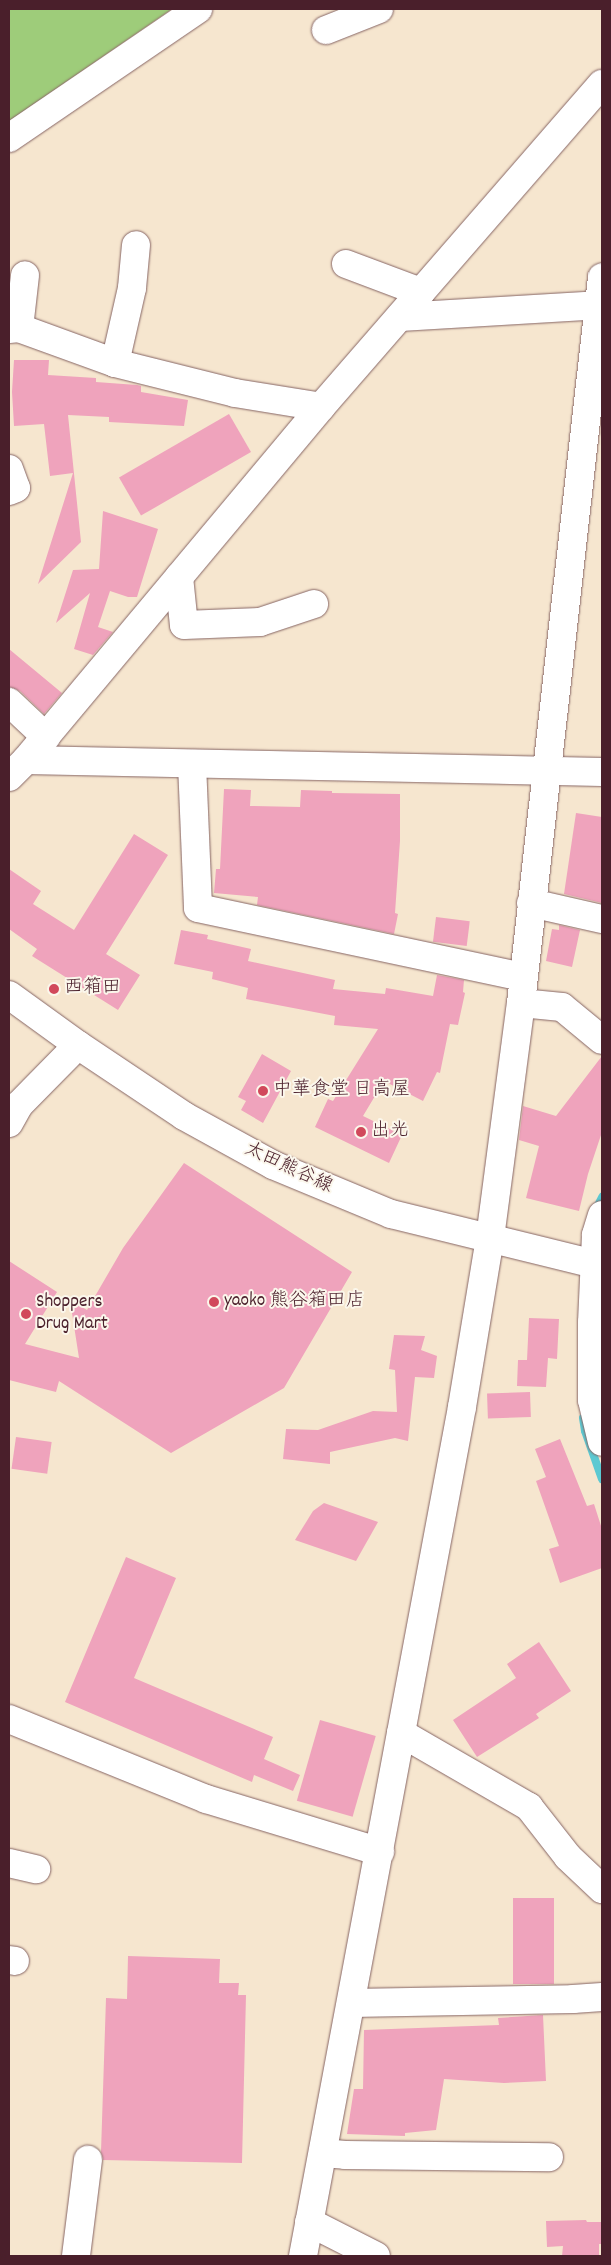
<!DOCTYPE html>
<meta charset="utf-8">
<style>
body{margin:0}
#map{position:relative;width:611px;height:2265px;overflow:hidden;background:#f6e6cf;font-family:Dekko,"Klee One",sans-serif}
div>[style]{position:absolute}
.green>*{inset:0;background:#9ecc7a}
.stream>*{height:8px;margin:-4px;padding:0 4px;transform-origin:4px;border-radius:4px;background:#5cc9d2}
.building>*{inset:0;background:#efa3bc;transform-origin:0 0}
.roads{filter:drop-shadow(0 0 1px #866564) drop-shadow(0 0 1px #866564)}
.minor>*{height:28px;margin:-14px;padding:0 14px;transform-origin:14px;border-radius:14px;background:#fff}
.major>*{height:28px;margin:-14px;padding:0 14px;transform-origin:14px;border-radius:14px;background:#fff}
.dots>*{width:14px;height:14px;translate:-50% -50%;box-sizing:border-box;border:2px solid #fbf7ec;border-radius:50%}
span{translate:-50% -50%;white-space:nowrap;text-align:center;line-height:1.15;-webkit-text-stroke:4px #fbf7ec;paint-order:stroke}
.poi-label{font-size:19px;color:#4a1f2b}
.left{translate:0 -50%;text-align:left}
.street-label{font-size:19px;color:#4a1f2b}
.frame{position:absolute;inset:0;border:10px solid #4a1f2b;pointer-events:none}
</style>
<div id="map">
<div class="green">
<i style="clip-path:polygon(9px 9px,172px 9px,9px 121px)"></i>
</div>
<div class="stream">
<i style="left:595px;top:1211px;width:16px;rotate:-63deg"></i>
<i style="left:583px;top:1418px;width:13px;rotate:81deg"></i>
<i style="left:585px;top:1431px;width:51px;rotate:70.5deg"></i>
</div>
<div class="building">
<i style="clip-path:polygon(14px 360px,49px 360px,48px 375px,96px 378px,96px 382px,137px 385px,141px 386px,141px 392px,188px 400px,184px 426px,109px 422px,109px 417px,68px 415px,81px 542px,38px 584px,73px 473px,50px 476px,44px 424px,14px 426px,12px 392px)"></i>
<i style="left:229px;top:414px;width:44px;height:127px;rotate:60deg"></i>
<i style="clip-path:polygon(103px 511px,158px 529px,137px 597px,128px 597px,110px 591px,98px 627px,113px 632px,93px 655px,74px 649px,90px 593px,56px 623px,73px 570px,99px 569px)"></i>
<i style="clip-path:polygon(9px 649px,62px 693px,44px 714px,20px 691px,9px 687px)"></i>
<i style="clip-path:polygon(224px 789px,251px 790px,250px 806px,300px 807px,301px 790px,332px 791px,332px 793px,400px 794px,400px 841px,395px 913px,398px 914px,394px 934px,257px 905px,258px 897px,214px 893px,216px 869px,220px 869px)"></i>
<i style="clip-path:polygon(576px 813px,602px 817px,602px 903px,564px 894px)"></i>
<i style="clip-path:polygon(134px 834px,168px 855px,106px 954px,140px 975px,118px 1010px,32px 956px,37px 949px,9px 929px,9px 869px,41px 891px,33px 904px,74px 930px)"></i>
<i style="left:436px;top:917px;width:34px;height:25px;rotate:7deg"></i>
<i style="clip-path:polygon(559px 925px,580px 930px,572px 967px,546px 961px,552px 929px,559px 930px)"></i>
<i style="clip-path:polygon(181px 930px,208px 935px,207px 939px,251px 949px,248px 961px,335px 980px,333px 989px,385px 994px,386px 988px,433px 996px,437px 975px,464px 980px,463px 992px,465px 993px,458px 1025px,450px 1024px,440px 1073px,437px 1072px,423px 1101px,384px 1081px,363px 1116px,402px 1135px,389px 1163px,315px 1127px,328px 1099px,333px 1101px,378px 1029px,334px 1025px,335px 1016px,246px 999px,248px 988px,212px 979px,213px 972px,174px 964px)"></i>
<i style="clip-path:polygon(262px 1054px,291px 1071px,263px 1123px,241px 1110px,246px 1101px,238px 1097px)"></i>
<i style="clip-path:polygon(602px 1056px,602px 1132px,588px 1174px,579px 1211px,526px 1198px,539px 1146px,519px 1140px,523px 1106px,556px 1116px)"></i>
<i style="clip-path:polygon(184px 1163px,352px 1272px,284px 1388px,171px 1453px,59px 1381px,56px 1392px,9px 1380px,9px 1261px,57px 1292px,25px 1344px,79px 1358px,70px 1300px,87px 1310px,123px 1248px)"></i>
<i style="clip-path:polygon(529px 1318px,559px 1319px,557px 1359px,548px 1358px,546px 1387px,517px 1386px,518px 1360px,527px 1360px)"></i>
<i style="clip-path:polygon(394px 1335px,425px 1336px,421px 1350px,437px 1356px,434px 1378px,415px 1377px,408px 1441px,395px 1438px,330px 1452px,330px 1464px,283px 1459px,286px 1429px,318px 1430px,373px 1411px,397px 1412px,395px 1370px,389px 1369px)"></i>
<i style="left:530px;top:1392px;width:25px;height:43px;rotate:88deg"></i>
<i style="left:16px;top:1437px;width:36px;height:32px;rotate:8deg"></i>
<i style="clip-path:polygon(560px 1439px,587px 1506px,594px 1504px,602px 1529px,602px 1568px,560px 1583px,549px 1549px,559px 1546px,536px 1481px,546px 1477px,535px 1449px)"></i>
<i style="clip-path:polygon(324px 1503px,378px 1522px,356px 1561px,295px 1540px,313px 1511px)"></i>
<i style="clip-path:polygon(126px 1557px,176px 1578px,134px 1678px,273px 1737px,264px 1759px,300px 1775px,293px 1791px,254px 1775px,252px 1782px,65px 1702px)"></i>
<i style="clip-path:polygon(539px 1642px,571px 1691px,536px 1714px,539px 1718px,477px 1757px,453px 1720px,516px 1678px,507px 1664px)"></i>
<i style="left:320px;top:1720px;width:58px;height:84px;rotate:16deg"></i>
<i style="left:513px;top:1898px;width:41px;height:86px"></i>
<i style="clip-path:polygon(128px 1956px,220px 1959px,219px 1983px,239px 1983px,238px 1995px,246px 1995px,242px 2163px,103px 2160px,101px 2152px,106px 1998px,127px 1999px)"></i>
<i style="clip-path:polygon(543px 2015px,546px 2081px,504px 2083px,444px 2079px,436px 2130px,405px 2133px,405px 2136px,347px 2134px,354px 2089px,363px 2089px,364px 2030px,499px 2025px,498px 2018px)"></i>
<i style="clip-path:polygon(586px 2220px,587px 2222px,602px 2222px,602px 2244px,599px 2244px,599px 2256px,562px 2256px,563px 2246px,547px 2247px,546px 2221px)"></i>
</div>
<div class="roads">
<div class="minor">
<i style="left:326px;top:30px;width:57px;rotate:-21.6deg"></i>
<i style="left:9px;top:138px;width:229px;rotate:-34.3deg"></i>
<i style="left:346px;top:264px;width:80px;rotate:20.5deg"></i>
<i style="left:400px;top:317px;width:202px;rotate:-3.4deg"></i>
<i style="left:19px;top:328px;width:53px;rotate:-83.5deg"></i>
<i style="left:9px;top:329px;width:10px;rotate:-6deg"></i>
<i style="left:19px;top:328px;width:102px;rotate:20deg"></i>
<i style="left:115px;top:363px;width:124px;rotate:14deg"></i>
<i style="left:235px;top:393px;width:87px;rotate:9.2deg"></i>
<i style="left:115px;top:363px;width:77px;rotate:-77.2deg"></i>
<i style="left:132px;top:288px;width:43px;rotate:-84.7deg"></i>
<i style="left:9px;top:469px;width:20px;rotate:70deg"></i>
<i style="left:16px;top:488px;width:8px;rotate:157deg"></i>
<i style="left:179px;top:577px;width:48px;rotate:84.1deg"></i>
<i style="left:184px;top:625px;width:76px;rotate:-2.3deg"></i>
<i style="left:260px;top:622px;width:57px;rotate:-18.4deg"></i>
<i style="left:9px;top:702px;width:51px;rotate:43.4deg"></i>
<i style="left:26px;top:760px;width:576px;rotate:1.19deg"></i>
<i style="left:192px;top:764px;width:144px;rotate:87.6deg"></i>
<i style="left:198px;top:908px;width:332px;rotate:12deg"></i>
<i style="left:9px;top:777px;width:24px;rotate:-45deg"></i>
<i style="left:26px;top:760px;width:460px;rotate:-50.1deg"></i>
<i style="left:321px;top:407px;width:428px;rotate:-49deg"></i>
<i style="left:531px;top:903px;width:73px;rotate:12.7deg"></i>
<i style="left:521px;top:1003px;width:41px;rotate:5.6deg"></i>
<i style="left:562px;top:1007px;width:52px;rotate:39.5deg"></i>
<i style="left:9px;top:1123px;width:21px;rotate:-61deg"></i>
<i style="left:19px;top:1105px;width:84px;rotate:-45.5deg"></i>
<i style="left:602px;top:1215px;width:21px;rotate:107deg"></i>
<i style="left:596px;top:1235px;width:88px;rotate:92.6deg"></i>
<i style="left:592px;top:1323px;width:77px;rotate:90deg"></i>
<i style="left:592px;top:1400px;width:43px;rotate:76.6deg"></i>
<i style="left:9px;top:1719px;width:213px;rotate:22.1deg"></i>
<i style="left:206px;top:1799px;width:182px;rotate:16.9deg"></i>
<i style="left:401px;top:1733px;width:148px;rotate:30deg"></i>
<i style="left:529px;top:1807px;width:63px;rotate:52deg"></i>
<i style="left:568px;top:1857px;width:47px;rotate:43.3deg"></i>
<i style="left:9px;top:1863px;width:28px;rotate:13deg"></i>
<i style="left:9px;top:1960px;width:6px;rotate:9deg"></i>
<i style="left:351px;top:2003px;width:222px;rotate:-1deg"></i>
<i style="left:573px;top:1999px;width:29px;rotate:-4deg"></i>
<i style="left:323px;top:2153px;width:22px;rotate:5deg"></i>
<i style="left:345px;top:2155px;width:204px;rotate:0.6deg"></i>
<i style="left:309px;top:2222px;width:75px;rotate:26.9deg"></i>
<i style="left:76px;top:2256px;width:97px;rotate:-82.9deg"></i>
<i style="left:303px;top:2256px;width:864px;rotate:-79.39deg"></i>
<i style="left:462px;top:1407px;width:171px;rotate:-80.6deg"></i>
<i style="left:490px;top:1238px;width:237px;rotate:-82.5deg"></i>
<i style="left:521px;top:1003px;width:730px;rotate:-83.63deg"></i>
</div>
<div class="major">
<i style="left:9px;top:995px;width:85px;rotate:35.9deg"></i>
<i style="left:78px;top:1045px;width:128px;rotate:33.8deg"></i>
<i style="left:184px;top:1116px;width:102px;rotate:28.8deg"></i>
<i style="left:273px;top:1165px;width:128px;rotate:22.6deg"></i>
<i style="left:391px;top:1214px;width:217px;rotate:13.8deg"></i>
</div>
</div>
<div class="dots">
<i style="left:54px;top:989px;background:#d1495b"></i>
<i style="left:263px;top:1091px;background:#d1495b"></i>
<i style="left:361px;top:1132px;background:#d1495b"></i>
<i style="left:214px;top:1302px;background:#d1495b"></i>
<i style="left:26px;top:1314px;background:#d1495b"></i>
</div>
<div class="poi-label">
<span class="left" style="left:64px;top:989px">西箱田</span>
<span class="left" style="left:273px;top:1091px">中華食堂 日高屋</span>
<span class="left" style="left:371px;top:1132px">出光</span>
<span class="left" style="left:224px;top:1302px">yaoko 熊谷箱田店</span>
<span class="left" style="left:36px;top:1314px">Shoppers<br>Drug Mart</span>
</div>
<div class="street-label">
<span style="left:288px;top:1169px;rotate:25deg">太田熊谷線</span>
</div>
<div class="frame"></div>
</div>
